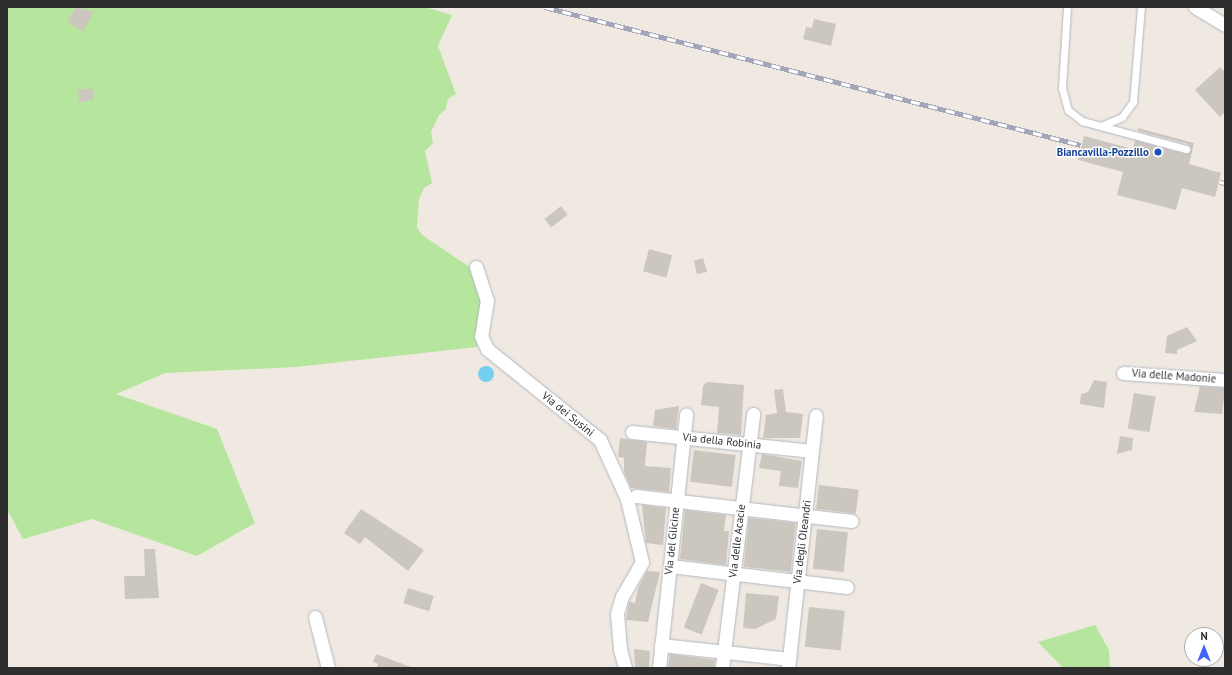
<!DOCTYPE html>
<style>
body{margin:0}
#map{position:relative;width:1232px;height:675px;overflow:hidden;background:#efe9e1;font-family:"PT Sans",sans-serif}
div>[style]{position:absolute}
.green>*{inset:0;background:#b6e59e}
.water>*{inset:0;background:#75cff0}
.round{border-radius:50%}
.building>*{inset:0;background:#cbc7bf;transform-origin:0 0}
.roads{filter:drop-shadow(0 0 1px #b4b7c1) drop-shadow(0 0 1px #b4b7c1)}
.service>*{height:7px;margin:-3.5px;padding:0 3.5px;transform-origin:3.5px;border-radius:3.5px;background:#fff}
.minor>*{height:13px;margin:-6.5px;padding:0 6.5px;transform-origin:6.5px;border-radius:6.5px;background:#fff}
.rail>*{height:4.5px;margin-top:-2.25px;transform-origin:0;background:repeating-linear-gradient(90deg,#fff 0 9px,#a3a6b8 0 18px);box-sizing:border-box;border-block:1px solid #a3a6b8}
.dots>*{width:11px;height:11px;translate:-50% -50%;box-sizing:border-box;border:2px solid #fff;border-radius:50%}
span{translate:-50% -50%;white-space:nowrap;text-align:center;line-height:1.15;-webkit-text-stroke:3px #fff;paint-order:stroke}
.transit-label{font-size:11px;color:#164399;font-weight:700}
.right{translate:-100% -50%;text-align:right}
.street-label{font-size:11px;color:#2e2e2e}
.frame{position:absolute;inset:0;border:8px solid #2e2e2e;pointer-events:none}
.north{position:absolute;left:1184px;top:627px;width:40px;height:40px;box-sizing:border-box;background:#fff;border:1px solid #ababab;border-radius:50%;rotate:0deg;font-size:11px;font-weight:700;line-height:16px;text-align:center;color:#2e2e2e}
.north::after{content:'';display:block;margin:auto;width:14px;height:18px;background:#4264fb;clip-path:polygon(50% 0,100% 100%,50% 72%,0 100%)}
</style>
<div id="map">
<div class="green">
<i style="clip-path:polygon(7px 7px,425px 7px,452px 15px,438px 46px,456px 94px,448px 99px,446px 109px,439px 115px,431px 132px,433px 143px,425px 151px,432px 183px,424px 188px,419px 199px,417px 227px,422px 235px,474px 270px,483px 311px,477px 347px,295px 367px,165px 373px,116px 394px,217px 429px,255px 523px,197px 556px,92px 519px,23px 539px,8px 511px)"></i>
<i style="clip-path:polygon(1095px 625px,1109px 650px,1110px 668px,1063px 668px,1038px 642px)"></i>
</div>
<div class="water">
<i class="round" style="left:478px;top:366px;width:16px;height:16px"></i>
</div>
<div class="building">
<i style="clip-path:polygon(76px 7px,94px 12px,83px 31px,67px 22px)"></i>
<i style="clip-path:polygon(814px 19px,836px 24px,831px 46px,803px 39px,806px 27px,812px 28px)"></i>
<i style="clip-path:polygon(1220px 67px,1225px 72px,1225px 112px,1220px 117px,1195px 90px)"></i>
<i style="left:92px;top:88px;width:12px;height:15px;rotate:81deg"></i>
<i style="clip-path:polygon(1138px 128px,1194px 143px,1189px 164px,1221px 173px,1215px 197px,1182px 188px,1176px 210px,1117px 195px,1123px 172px,1078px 160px,1084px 136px,1133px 149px,1135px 140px,1185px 154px,1191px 151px,1188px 144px,1138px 131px)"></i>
<i style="left:561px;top:206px;width:11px;height:21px;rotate:52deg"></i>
<i style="left:649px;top:249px;width:24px;height:23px;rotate:15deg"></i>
<i style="clip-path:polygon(703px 258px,707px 272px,697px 274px,694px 261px)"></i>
<i style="clip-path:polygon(1187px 327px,1197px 341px,1177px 350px,1177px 354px,1165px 353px,1167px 336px)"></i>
<i style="clip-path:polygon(1094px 380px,1107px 382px,1104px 408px,1080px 404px,1081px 394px,1088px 392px)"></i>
<i style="clip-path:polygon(707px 382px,744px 385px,741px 435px,717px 433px,719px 407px,701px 405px,703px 386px)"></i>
<i style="clip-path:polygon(1200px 386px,1225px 388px,1222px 414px,1194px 412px)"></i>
<i style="clip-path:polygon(783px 389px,786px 412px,803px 414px,800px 438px,763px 438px,766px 415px,777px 413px,774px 390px)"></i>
<i style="left:1134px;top:393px;width:22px;height:36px;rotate:10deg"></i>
<i style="clip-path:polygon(679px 406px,676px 429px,653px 426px,655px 410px)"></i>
<i style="clip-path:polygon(1120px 436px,1133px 438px,1132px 450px,1117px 454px)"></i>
<i style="clip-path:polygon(620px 438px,647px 442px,645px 466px,671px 468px,669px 492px,631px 488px,624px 472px,624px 458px,618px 457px)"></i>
<i style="left:694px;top:450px;width:42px;height:32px;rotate:7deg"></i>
<i style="clip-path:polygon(762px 454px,802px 461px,798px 488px,779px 486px,781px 471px,759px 468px)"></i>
<i style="left:819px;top:485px;width:40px;height:24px;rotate:7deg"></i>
<i style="clip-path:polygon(642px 505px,666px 508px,663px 545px,646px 543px)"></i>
<i style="clip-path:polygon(361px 509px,424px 550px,408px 571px,365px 537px,360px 544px,344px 533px)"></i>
<i style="clip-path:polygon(685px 510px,726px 515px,724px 531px,729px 531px,726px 565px,680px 559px)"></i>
<i style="left:749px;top:518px;width:47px;height:49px;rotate:6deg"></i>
<i style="left:817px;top:529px;width:31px;height:40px;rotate:6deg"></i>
<i style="clip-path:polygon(144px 549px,155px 549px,159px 598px,125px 599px,124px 576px,145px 576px)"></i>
<i style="clip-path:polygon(647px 571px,660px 572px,648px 622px,626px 620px,629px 602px,635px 603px,638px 588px)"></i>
<i style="left:701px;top:583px;width:19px;height:48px;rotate:21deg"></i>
<i style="left:408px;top:588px;width:27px;height:16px;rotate:17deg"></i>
<i style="clip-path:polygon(746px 593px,779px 596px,776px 619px,755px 629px,743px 628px)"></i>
<i style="left:809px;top:607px;width:36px;height:40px;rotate:6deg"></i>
<i style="clip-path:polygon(634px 649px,650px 651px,649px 668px,635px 668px)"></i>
<i style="clip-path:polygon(376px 654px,411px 667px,411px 668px,377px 668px,378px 664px,373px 662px)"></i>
<i style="clip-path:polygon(670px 654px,715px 660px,714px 668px,668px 668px)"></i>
</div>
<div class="roads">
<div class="service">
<i style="left:1067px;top:7px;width:81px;rotate:93.5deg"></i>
<i style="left:1062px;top:88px;width:23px;rotate:75deg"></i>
<i style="left:1068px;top:110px;width:18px;rotate:38deg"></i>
<i style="left:1082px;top:121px;width:108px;rotate:15.1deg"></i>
<i style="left:1101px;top:126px;width:23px;rotate:-23deg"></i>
<i style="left:1122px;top:117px;width:19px;rotate:-54deg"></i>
<i style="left:1133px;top:102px;width:95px;rotate:-85.2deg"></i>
</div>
<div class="minor">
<i style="left:1195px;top:7px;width:35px;rotate:31deg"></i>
<i style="left:476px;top:267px;width:35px;rotate:72deg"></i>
<i style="left:487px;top:300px;width:36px;rotate:99deg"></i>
<i style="left:481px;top:336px;width:14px;rotate:65deg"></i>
<i style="left:487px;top:349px;width:145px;rotate:38.8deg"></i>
<i style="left:600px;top:440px;width:65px;rotate:65.4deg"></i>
<i style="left:627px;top:499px;width:65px;rotate:76.6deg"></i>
<i style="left:642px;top:562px;width:39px;rotate:120deg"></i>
<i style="left:622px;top:596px;width:19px;rotate:106deg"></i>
<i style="left:617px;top:614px;width:35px;rotate:85deg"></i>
<i style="left:620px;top:649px;width:20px;rotate:75deg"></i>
<i style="left:1123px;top:373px;width:102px;rotate:3.9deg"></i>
<i style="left:632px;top:432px;width:181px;rotate:6deg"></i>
<i style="left:636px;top:496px;width:217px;rotate:6.6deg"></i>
<i style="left:670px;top:566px;width:178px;rotate:6.8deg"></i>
<i style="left:315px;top:617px;width:53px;rotate:75.7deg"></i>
<i style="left:661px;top:645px;width:129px;rotate:6.2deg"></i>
<i style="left:659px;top:668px;width:255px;rotate:-83.9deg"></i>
<i style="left:722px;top:668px;width:256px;rotate:-83deg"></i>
<i style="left:788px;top:668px;width:254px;rotate:-83.7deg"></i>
</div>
</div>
<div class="rail">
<i style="left:545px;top:7px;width:553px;rotate:14.44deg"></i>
<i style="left:1220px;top:182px;width:5px;rotate:11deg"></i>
</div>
<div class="dots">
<i style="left:1158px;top:152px;background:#1a4fb4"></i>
</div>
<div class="transit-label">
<span class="right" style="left:1149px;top:152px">Biancavilla-Pozzillo</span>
</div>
<div class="street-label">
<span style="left:1174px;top:376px;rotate:4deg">Via delle Madonie</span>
<span style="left:568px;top:414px;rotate:39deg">Via dei Susini</span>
<span style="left:722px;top:441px;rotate:6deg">Via della Robinia</span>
<span style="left:672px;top:541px;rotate:-84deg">Via del Glicine</span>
<span style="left:737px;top:541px;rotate:-83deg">Via delle Acacie</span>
<span style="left:802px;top:542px;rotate:-83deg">Via degli Oleandri</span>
</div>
<div class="frame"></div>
<div class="north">N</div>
</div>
